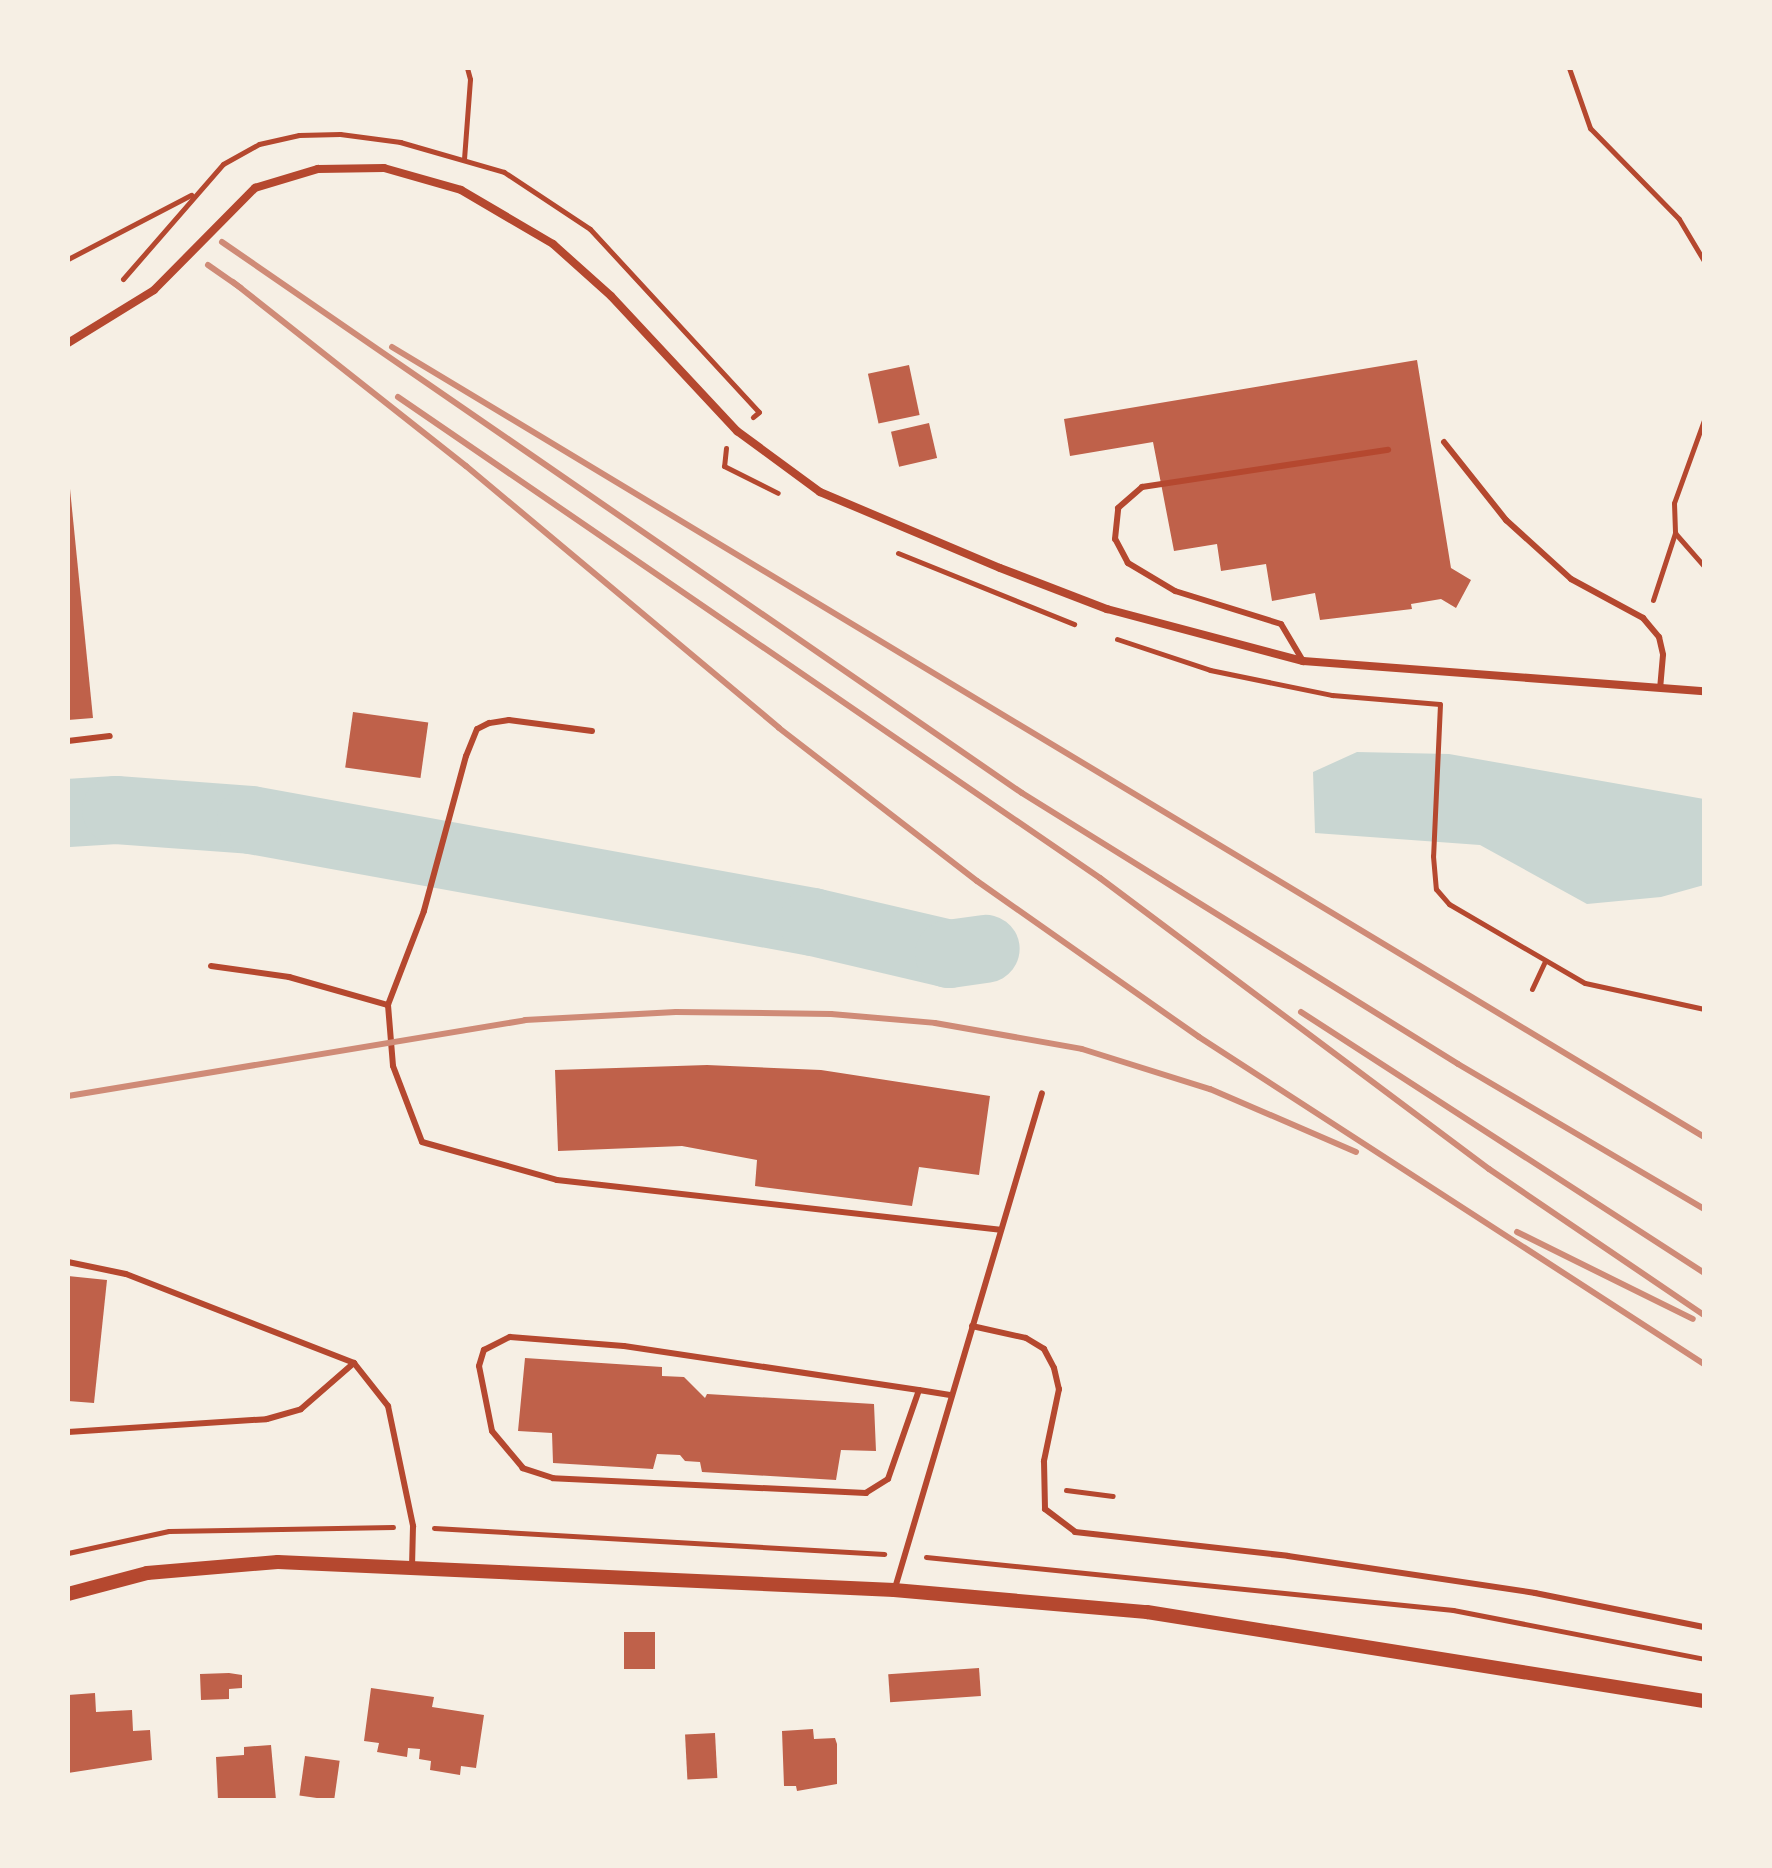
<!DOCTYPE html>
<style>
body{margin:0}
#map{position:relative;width:1772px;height:1868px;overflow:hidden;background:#f6efe4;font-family:Raleway,sans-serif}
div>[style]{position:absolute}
.water>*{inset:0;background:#c9d6d2}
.river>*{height:68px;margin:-34px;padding:0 34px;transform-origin:34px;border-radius:34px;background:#c9d6d2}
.building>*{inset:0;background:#bf614a;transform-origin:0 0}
.path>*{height:5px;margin:-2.5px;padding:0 2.5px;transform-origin:2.5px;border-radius:2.5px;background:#b5482f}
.service>*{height:6px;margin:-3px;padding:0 3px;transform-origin:3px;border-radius:3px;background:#b5482f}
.minor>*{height:8px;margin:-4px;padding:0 4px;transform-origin:4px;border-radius:4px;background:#b5482f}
.tertiary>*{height:14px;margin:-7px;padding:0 7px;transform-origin:7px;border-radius:7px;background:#b5482f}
.rail>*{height:6px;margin:-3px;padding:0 3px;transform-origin:3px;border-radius:3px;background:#cf8b77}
span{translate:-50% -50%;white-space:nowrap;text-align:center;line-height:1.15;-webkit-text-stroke:6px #f6efe4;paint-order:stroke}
.frame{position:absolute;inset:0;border:70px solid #f6efe4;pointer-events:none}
</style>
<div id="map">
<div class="water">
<i style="clip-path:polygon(1357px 752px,1449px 754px,1704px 799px,1704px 885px,1661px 897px,1587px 904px,1480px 845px,1315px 833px,1313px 772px)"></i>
</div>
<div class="river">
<i style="left:68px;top:813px;width:48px;rotate:-3.6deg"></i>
<i style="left:116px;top:810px;width:135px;rotate:4.2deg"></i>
<i style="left:251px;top:820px;width:571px;rotate:10.29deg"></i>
<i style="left:813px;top:922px;width:140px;rotate:13.2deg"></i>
<i style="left:949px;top:954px;width:37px;rotate:-8deg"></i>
</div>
<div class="building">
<i style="clip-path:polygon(1417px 360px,1451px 568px,1471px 580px,1456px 608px,1441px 599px,1411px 604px,1412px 609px,1320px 620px,1315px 593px,1272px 601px,1266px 564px,1221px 571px,1217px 544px,1174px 551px,1153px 442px,1070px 456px,1064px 419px)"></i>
<i style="left:909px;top:365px;width:51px;height:42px;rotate:78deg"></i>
<i style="left:929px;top:423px;width:36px;height:39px;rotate:77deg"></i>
<i style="clip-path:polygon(68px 469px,93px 718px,68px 720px)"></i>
<i style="left:353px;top:712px;width:76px;height:56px;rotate:8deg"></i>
<i style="clip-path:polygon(707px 1065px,821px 1070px,990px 1096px,979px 1175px,919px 1167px,912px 1206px,755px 1186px,757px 1160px,682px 1146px,558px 1151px,555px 1070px)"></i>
<i style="clip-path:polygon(68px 1276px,107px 1280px,94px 1403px,68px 1401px)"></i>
<i style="clip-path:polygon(525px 1358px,662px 1367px,662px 1376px,684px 1377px,705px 1398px,707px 1394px,874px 1404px,876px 1451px,841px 1450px,836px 1480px,702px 1472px,700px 1462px,685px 1461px,680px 1455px,657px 1454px,653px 1469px,553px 1463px,552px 1433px,518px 1431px)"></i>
<i style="left:624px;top:1632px;width:31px;height:37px"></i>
<i style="left:979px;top:1668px;width:28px;height:91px;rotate:86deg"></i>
<i style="clip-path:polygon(229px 1673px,242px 1675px,242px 1688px,229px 1689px,229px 1699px,201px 1700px,200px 1674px)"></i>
<i style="clip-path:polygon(371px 1688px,434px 1697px,432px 1707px,484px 1715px,476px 1768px,461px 1766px,460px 1775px,430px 1770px,431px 1761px,419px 1759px,420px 1749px,408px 1748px,407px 1757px,377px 1752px,379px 1743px,364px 1741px)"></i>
<i style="clip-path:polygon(95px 1693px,96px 1712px,132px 1710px,133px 1731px,150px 1730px,152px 1760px,68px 1773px,68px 1695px)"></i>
<i style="clip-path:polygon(813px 1729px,814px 1739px,835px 1738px,837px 1744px,837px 1784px,797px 1791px,796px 1786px,784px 1786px,782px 1731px)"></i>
<i style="left:715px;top:1733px;width:45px;height:30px;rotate:87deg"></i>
<i style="clip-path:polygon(271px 1745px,276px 1800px,218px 1800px,216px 1757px,244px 1755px,244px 1747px)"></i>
<i style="left:305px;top:1756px;width:35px;height:40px;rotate:8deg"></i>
</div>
<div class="path">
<i style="left:1569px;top:68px;width:64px;rotate:70.7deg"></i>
<i style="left:1590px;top:128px;width:127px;rotate:45.6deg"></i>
<i style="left:1679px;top:219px;width:49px;rotate:59.2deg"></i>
<i style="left:464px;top:159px;width:80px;rotate:-85.7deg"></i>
<i style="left:470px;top:79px;width:11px;rotate:-105deg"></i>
<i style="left:68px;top:259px;width:139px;rotate:-27.5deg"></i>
<i style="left:123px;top:279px;width:152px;rotate:-49deg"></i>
<i style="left:223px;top:164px;width:41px;rotate:-29.1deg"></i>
<i style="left:259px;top:144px;width:41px;rotate:-12.7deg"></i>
<i style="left:299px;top:135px;width:41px;rotate:-1.4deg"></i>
<i style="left:340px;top:134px;width:61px;rotate:7.6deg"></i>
<i style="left:400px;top:142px;width:108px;rotate:16.1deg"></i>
<i style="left:504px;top:172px;width:103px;rotate:33.5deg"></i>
<i style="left:590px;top:229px;width:249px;rotate:47.3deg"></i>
<i style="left:759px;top:412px;width:8px;rotate:140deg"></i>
<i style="left:1704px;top:420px;width:88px;rotate:109.9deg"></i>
<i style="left:1674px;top:503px;width:30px;rotate:88deg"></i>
<i style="left:1675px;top:533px;width:44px;rotate:48.7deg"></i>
<i style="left:726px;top:448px;width:18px;rotate:96deg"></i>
<i style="left:724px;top:466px;width:60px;rotate:26.6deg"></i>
<i style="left:898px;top:553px;width:190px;rotate:22deg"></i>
<i style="left:1653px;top:600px;width:71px;rotate:-71.8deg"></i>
<i style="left:1117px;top:639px;width:98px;rotate:18.4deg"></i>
<i style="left:1210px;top:670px;width:125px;rotate:11.6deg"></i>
<i style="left:1332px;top:695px;width:108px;rotate:4.8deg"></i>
<i style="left:1440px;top:704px;width:152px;rotate:92.6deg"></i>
<i style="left:1433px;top:856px;width:33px;rotate:85deg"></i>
<i style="left:1436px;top:889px;width:20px;rotate:49deg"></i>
<i style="left:1449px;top:904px;width:157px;rotate:30.2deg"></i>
<i style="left:1585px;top:983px;width:122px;rotate:12.3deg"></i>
<i style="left:1532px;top:989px;width:29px;rotate:-65deg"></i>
<i style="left:1066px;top:1490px;width:47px;rotate:7.3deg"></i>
<i style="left:434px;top:1528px;width:451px;rotate:3.3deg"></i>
<i style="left:68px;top:1553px;width:103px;rotate:-12.3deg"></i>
<i style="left:169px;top:1531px;width:224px;rotate:-1deg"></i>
<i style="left:926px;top:1557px;width:530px;rotate:5.74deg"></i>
<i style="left:1453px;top:1610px;width:256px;rotate:11deg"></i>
</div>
<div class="service">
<i style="left:1444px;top:442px;width:100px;rotate:51.5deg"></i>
<i style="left:1506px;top:520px;width:88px;rotate:42.2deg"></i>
<i style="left:1571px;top:579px;width:82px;rotate:28.4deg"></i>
<i style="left:1643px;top:618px;width:25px;rotate:50deg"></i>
<i style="left:1659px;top:637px;width:18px;rotate:77deg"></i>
<i style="left:1663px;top:655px;width:33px;rotate:95deg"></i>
<i style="left:1303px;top:661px;width:43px;rotate:-120.7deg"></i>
<i style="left:1281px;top:624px;width:111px;rotate:-162.7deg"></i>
<i style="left:1175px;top:591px;width:55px;rotate:-149.2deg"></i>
<i style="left:1128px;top:563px;width:27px;rotate:-118deg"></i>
<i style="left:1115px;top:539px;width:31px;rotate:-84deg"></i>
<i style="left:1118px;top:508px;width:32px;rotate:-41deg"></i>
<i style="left:1142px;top:487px;width:249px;rotate:-8.6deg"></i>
<i style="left:592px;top:731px;width:84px;rotate:-172.5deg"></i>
<i style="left:509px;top:720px;width:20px;rotate:171deg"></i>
<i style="left:489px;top:723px;width:13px;rotate:153deg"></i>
<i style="left:477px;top:729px;width:29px;rotate:112deg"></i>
<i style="left:466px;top:756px;width:161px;rotate:105.2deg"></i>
<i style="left:424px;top:911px;width:101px;rotate:111deg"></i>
<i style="left:388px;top:1005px;width:61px;rotate:85.3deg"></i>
<i style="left:393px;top:1066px;width:81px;rotate:69.1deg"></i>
<i style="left:422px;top:1142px;width:140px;rotate:15.7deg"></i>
<i style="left:557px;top:1180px;width:446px;rotate:6.4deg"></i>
<i style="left:68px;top:741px;width:42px;rotate:-6.8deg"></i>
<i style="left:211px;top:966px;width:79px;rotate:8deg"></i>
<i style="left:289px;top:977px;width:103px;rotate:15.8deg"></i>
<i style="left:68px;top:1262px;width:59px;rotate:11.7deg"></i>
<i style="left:126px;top:1274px;width:245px;rotate:21.3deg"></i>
<i style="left:354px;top:1363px;width:55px;rotate:51.7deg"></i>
<i style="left:388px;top:1406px;width:123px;rotate:78.2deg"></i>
<i style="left:413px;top:1526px;width:42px;rotate:91.4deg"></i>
<i style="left:972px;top:1326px;width:55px;rotate:12.5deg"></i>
<i style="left:1026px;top:1338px;width:21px;rotate:31deg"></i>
<i style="left:1044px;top:1349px;width:21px;rotate:62deg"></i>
<i style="left:1054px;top:1368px;width:22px;rotate:77deg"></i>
<i style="left:1059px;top:1389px;width:74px;rotate:101.8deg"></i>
<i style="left:1044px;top:1461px;width:48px;rotate:88.8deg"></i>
<i style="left:1045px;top:1509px;width:38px;rotate:37deg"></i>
<i style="left:1075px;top:1532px;width:214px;rotate:6.4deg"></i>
<i style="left:1288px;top:1556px;width:250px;rotate:8.5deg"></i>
<i style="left:1535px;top:1593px;width:172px;rotate:11.4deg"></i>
<i style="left:919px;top:1390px;width:94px;rotate:109.2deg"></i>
<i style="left:888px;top:1479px;width:26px;rotate:148deg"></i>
<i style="left:866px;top:1493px;width:313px;rotate:-177.3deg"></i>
<i style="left:553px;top:1478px;width:32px;rotate:-162deg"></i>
<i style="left:523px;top:1468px;width:48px;rotate:-130deg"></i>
<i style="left:492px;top:1431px;width:66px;rotate:-101.3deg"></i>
<i style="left:479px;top:1366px;width:17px;rotate:-73deg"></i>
<i style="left:484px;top:1350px;width:29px;rotate:-27deg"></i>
<i style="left:510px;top:1337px;width:114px;rotate:4.5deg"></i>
<i style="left:624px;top:1346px;width:298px;rotate:8.5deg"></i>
<i style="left:919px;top:1390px;width:33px;rotate:9deg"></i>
<i style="left:68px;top:1432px;width:199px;rotate:-3.7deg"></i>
<i style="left:267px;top:1419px;width:35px;rotate:-16deg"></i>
<i style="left:301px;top:1409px;width:70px;rotate:-41deg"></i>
<i style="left:895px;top:1588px;width:516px;rotate:-73.46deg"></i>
</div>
<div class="minor">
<i style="left:68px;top:343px;width:101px;rotate:-31.6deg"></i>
<i style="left:154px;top:290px;width:144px;rotate:-45.3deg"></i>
<i style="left:255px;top:188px;width:66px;rotate:-16.8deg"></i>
<i style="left:318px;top:169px;width:66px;rotate:-0.9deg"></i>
<i style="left:384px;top:168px;width:80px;rotate:15.9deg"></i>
<i style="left:461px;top:190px;width:107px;rotate:30.4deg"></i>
<i style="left:553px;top:244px;width:78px;rotate:41.9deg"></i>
<i style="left:611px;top:296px;width:185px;rotate:47deg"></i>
<i style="left:737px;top:431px;width:103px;rotate:36.3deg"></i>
<i style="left:820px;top:492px;width:195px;rotate:22.9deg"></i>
<i style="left:1000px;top:568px;width:115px;rotate:21deg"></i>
<i style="left:1107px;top:609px;width:203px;rotate:14.9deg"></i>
<i style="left:1303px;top:661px;width:402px;rotate:4.3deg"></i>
</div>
<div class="tertiary">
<i style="left:68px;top:1594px;width:82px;rotate:-14.9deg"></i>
<i style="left:147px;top:1573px;width:131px;rotate:-4.8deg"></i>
<i style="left:278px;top:1562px;width:617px;rotate:2.6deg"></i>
<i style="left:894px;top:1590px;width:254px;rotate:5deg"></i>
<i style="left:1147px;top:1612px;width:564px;rotate:9.08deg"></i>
</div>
<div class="rail">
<i style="left:222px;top:242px;width:971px;rotate:34.56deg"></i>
<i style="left:1022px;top:793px;width:513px;rotate:31.86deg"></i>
<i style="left:1458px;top:1064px;width:286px;rotate:30.5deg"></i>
<i style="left:208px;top:265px;width:40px;rotate:34.9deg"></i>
<i style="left:233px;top:282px;width:297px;rotate:38.3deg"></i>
<i style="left:466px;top:466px;width:408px;rotate:39.9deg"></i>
<i style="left:779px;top:728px;width:250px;rotate:37.7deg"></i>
<i style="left:977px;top:881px;width:271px;rotate:35.1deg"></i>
<i style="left:1199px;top:1037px;width:602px;rotate:32.92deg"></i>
<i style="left:392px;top:347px;width:1531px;rotate:31.05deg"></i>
<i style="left:398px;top:397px;width:851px;rotate:34.42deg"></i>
<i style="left:1100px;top:878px;width:486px;rotate:36.8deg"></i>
<i style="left:1489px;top:1169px;width:260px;rotate:34.2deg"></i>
<i style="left:1301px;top:1012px;width:480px;rotate:32.9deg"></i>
<i style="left:68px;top:1096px;width:463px;rotate:-9.4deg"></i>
<i style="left:525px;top:1020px;width:151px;rotate:-3deg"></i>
<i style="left:676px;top:1012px;width:155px;rotate:0.7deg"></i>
<i style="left:831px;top:1014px;width:104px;rotate:4.9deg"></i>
<i style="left:935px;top:1023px;width:149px;rotate:10deg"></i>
<i style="left:1082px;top:1049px;width:134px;rotate:17.4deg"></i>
<i style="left:1210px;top:1089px;width:159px;rotate:23.3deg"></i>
<i style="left:1517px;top:1232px;width:196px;rotate:26.3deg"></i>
</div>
<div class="frame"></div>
</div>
